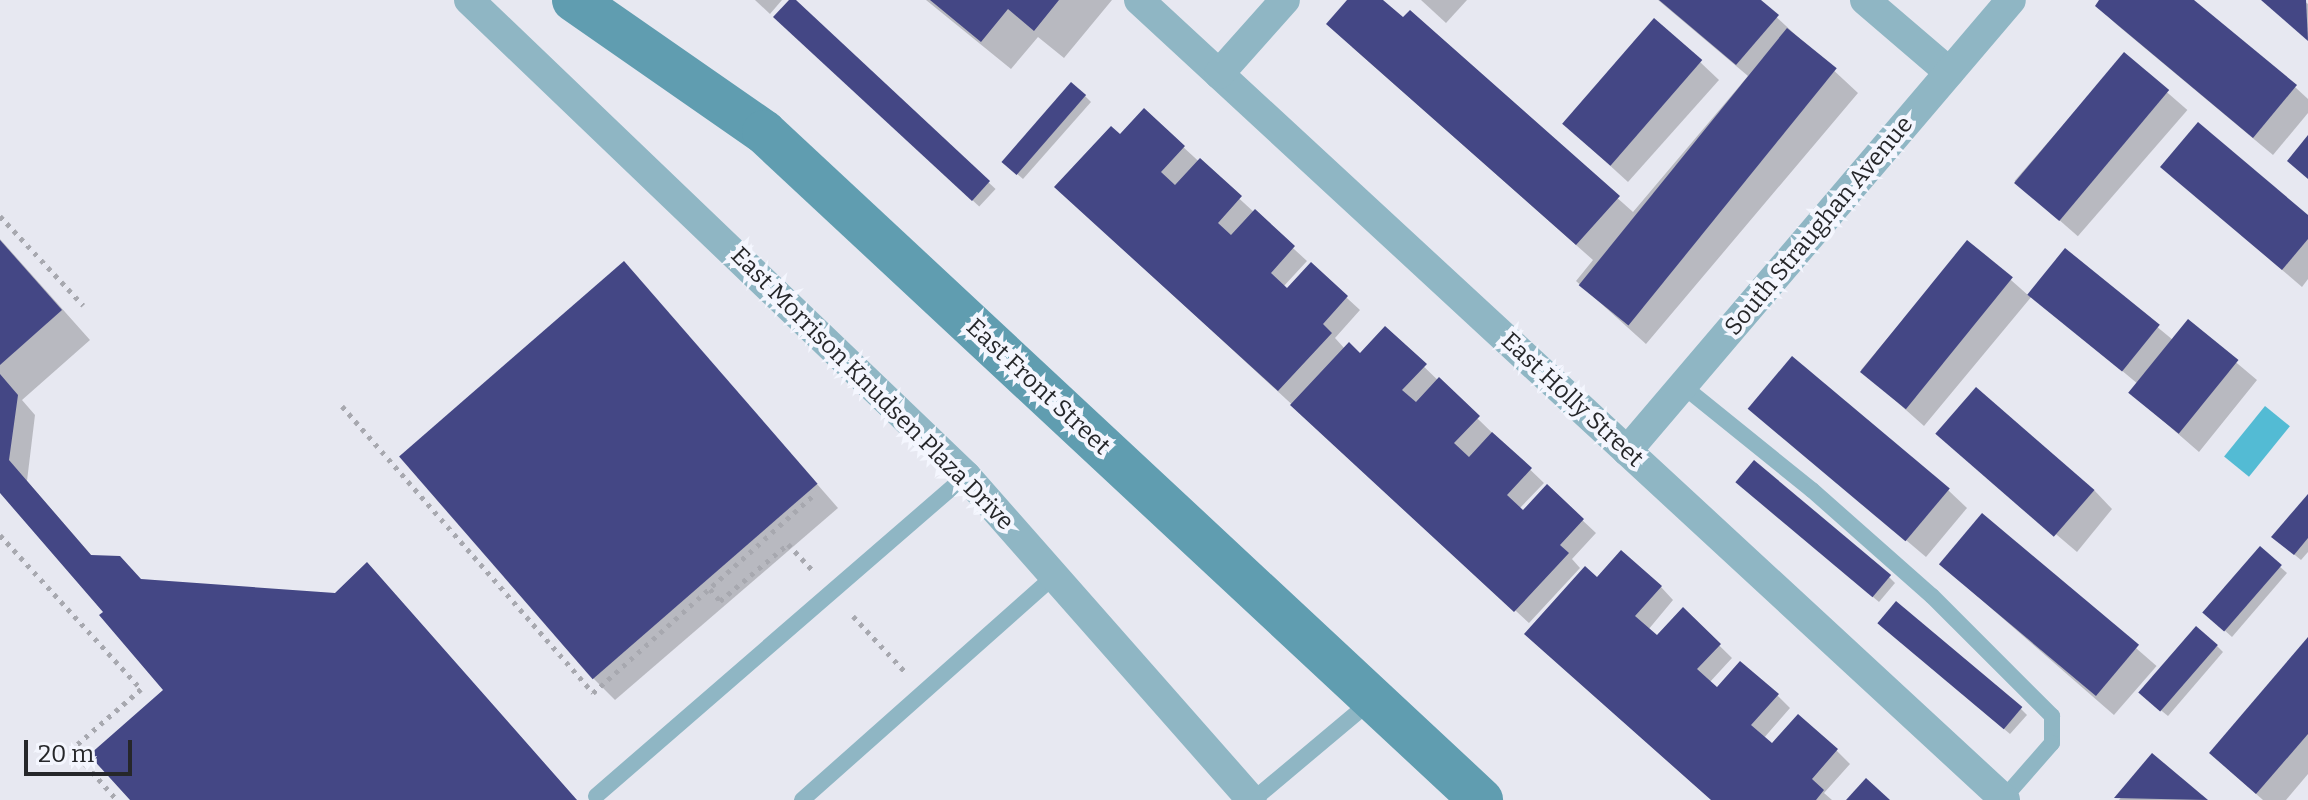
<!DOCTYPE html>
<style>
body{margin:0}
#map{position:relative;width:2308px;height:800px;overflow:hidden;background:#e7e8f1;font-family:Bitter,serif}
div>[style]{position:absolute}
.water>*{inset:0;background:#53bbd4;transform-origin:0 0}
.shadow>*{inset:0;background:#0003;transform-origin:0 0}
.building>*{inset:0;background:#444785;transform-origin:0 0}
.path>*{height:5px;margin-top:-2.5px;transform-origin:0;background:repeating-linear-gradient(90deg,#a7a8af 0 4px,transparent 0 10px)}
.service>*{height:16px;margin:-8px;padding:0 8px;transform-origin:8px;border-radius:8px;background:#8fb6c4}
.minor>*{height:30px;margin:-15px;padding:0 15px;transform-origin:15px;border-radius:15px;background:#8fb6c4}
.secondary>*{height:44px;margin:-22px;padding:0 22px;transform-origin:22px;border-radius:22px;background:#609db0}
span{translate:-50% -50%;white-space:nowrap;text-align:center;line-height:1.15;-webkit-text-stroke:8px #f4f6fe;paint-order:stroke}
.street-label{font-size:24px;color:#26272a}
.scale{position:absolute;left:24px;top:740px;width:108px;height:36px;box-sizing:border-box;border:4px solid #26272a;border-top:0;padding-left:10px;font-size:24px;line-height:28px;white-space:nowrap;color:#26272a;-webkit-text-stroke:6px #f4f6fe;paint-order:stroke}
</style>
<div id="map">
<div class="water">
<i style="left:2265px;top:406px;width:32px;height:65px;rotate:39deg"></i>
</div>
<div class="shadow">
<i style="clip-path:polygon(755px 0,782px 0,770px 14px)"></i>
<i style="left:793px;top:0;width:277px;height:24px;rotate:43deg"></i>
<i style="clip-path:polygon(926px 0,1112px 0,1064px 58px,1038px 37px,1011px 69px)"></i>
<i style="clip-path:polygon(1349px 0,1380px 0,1403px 20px,1410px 13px,1633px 212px,1748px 76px,1658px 0,1758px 0,1858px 93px,1646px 344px,1576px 281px,1593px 260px,1352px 47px)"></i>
<i style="clip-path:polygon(1421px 0,1467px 0,1446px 23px)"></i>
<i style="clip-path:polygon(2102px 0,2191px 0,2295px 87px,2308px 99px,2308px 113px,2273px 155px,2116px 24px,2097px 5px)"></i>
<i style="clip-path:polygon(2263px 0,2303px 0,2308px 4px,2308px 39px)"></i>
<i style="left:2124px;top:55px;width:84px;height:167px;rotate:41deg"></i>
<i style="clip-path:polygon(1700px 62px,1719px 80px,1628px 182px,1583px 141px)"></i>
<i style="clip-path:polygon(1085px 96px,1091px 102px,1023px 179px,1010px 168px)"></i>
<i style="clip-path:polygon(1144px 111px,1307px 261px,1283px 287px,1287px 291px,1311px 265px,1360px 310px,1335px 338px,1345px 349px,1360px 356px,1385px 329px,1544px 483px,1519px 509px,1523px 512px,1547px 487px,1596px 533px,1572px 559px,1580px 568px,1529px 623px,1070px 200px)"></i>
<i style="clip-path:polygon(2162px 167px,2308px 218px,2308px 279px,2302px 287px)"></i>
<i style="clip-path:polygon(0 239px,90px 340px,22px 400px,35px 415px,27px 481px,93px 557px,577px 800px,133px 800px,166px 690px,106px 612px,0 490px)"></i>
<i style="clip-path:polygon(1968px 242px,2029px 296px,2065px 251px,2173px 340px,2188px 322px,2257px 380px,2199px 452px,2131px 393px,2138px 384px,2032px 296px,1924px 426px,1861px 370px)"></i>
<i style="clip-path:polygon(624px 264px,838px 508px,615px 700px,592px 677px)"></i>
<i style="clip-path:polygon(1751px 409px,1948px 490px,1967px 508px,1926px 557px)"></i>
<i style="clip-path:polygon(1938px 434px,2094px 490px,2112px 509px,2077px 552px)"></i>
<i style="clip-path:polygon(1744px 488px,1889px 577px,1895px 583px,1879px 602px)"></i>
<i style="clip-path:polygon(2308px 497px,2308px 552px,2301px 560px,2280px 543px)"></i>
<i style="left:1983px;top:515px;width:230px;height:65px;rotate:41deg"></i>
<i style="clip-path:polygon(2260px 549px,2287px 573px,2232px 637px,2212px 619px)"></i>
<i style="clip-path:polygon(1597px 580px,1661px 587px,1673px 600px,1648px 630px,1657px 638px,1683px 610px,1732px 658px,1709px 683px,1718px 690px,1777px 695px,1790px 708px,1763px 739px,1772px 746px,1798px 716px,1837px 751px,1850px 764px,1824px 793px,1832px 800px,1712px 800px)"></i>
<i style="clip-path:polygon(1886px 629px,2021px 709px,2027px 715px,2010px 734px)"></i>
<i style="clip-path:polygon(2308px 640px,2308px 774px,2286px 800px,2263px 800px,2230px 771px)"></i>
<i style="clip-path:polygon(2217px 646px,2223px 652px,2168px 716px,2147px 699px)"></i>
<i style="clip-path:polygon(2153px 756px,2205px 800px,2119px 800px)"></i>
</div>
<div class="building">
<i style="clip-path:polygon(789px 0,796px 0,990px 181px,972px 201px,773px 17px)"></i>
<i style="clip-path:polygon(930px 0,1059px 0,1034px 31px,1008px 9px,981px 42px)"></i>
<i style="clip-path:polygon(1347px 0,1383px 0,1403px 17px,1410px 10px,1620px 196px,1576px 245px,1326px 24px)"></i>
<i style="clip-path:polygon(1659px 0,1761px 0,1779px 15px,1736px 65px)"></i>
<i style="clip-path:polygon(2099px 0,2194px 0,2297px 85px,2253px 138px,2095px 6px)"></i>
<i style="clip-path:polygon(2261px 0,2306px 0,2308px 41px)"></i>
<i style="left:1654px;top:18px;width:64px;height:140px;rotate:41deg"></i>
<i style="left:1787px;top:28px;width:64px;height:331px;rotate:39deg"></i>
<i style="left:2124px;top:52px;width:59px;height:171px;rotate:40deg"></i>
<i style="left:1071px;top:82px;width:20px;height:106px;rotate:41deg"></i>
<i style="clip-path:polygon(1144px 108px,1185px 146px,1161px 172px,1175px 185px,1200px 158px,1242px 196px,1218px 223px,1231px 235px,1255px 209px,1295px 246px,1271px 273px,1287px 288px,1311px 262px,1348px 296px,1323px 324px,1332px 333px,1278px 391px,1054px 187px,1111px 126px,1120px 134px)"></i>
<i style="clip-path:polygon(2198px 122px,2308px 215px,2308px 239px,2282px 270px,2160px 167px)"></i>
<i style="clip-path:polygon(2308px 135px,2308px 179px,2287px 161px)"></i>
<i style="clip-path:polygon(0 240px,62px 310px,0 365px)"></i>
<i style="left:1967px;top:240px;width:59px;height:170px;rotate:39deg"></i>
<i style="left:2065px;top:248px;width:122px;height:60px;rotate:39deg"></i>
<i style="left:624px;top:261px;width:295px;height:298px;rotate:49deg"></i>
<i style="left:2188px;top:319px;width:65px;height:95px;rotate:39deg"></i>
<i style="clip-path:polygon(1385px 326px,1427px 364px,1402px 390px,1416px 402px,1439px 377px,1480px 416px,1454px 443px,1469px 457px,1492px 432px,1532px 468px,1507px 495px,1523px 510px,1547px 484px,1584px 519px,1560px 545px,1569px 553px,1514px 612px,1290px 405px,1349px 342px,1360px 353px)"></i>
<i style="left:1792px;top:356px;width:206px;height:69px;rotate:40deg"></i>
<i style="clip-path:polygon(0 374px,18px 395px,9px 460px,91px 555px,120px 556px,141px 579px,335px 593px,367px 562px,577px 800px,130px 800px,89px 755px,163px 690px,99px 615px,103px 612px,0 493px)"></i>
<i style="left:1976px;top:387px;width:157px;height:62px;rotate:41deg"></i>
<i style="left:1754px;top:460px;width:179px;height:29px;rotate:40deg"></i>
<i style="clip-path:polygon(2308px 494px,2308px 538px,2294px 555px,2271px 537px)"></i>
<i style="left:1982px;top:513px;width:205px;height:67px;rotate:40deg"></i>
<i style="left:2260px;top:546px;width:29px;height:88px;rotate:41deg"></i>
<i style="clip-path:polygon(1621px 550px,1662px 586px,1635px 616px,1657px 635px,1683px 607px,1721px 644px,1697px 669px,1717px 687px,1740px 661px,1779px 694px,1751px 725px,1772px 743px,1798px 714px,1838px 749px,1812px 779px,1824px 790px,1816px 800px,1711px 800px,1524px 634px,1585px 566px,1597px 577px)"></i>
<i style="left:1896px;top:601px;width:165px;height:29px;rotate:40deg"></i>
<i style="left:2196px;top:626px;width:29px;height:88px;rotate:41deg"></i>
<i style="clip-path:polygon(2308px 637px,2308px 734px,2256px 794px,2209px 753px)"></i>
<i style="clip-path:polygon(2152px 753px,2208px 800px,2114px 798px)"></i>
<i style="clip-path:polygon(1866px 778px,1890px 800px,1846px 800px)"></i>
</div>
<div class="path">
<i style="left:0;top:216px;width:122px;rotate:47deg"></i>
<i style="left:342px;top:406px;width:381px;rotate:48.8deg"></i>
<i style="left:593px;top:693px;width:300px;rotate:-41.9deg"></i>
<i style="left:0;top:535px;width:209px;rotate:47.5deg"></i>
<i style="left:141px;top:689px;width:91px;rotate:139deg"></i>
<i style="left:72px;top:749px;width:68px;rotate:48.6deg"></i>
<i style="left:710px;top:589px;width:16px;rotate:50deg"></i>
<i style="left:720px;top:601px;width:89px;rotate:-40deg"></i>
<i style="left:788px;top:544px;width:38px;rotate:47deg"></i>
<i style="left:853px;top:616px;width:79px;rotate:47deg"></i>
</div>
<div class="service">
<i style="left:1683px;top:386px;width:166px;rotate:38.9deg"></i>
<i style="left:1812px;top:490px;width:160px;rotate:41.5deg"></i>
<i style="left:1932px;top:596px;width:170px;rotate:45deg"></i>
<i style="left:2052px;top:716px;width:27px;rotate:90deg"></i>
<i style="left:2052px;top:743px;width:74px;rotate:131.2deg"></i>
<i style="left:596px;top:796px;width:489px;rotate:-40.9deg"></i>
<i style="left:802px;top:800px;width:337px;rotate:-41.6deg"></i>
<i style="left:1253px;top:800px;width:155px;rotate:-40deg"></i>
</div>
<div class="minor">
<i style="left:469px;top:0;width:688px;rotate:43.76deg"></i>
<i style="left:966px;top:476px;width:432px;rotate:48.6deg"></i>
<i style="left:1139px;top:0;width:1179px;rotate:42.73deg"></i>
<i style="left:1865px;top:0;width:111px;rotate:40.6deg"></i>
<i style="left:1219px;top:74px;width:99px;rotate:-48.3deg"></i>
<i style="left:1627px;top:451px;width:592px;rotate:-49.59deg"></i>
</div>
<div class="secondary">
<i style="left:574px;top:0;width:231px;rotate:34.8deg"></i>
<i style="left:764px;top:132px;width:980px;rotate:42.97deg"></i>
</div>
<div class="street-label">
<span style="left:1819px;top:226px;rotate:-50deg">South Straughan Avenue</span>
<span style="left:1038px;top:387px;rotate:43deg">East Front Street</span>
<span style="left:872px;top:389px;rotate:45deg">East Morrison Knudsen Plaza Drive</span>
<span style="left:1572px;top:400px;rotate:43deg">East Holly Street</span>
</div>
<div class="scale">20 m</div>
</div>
